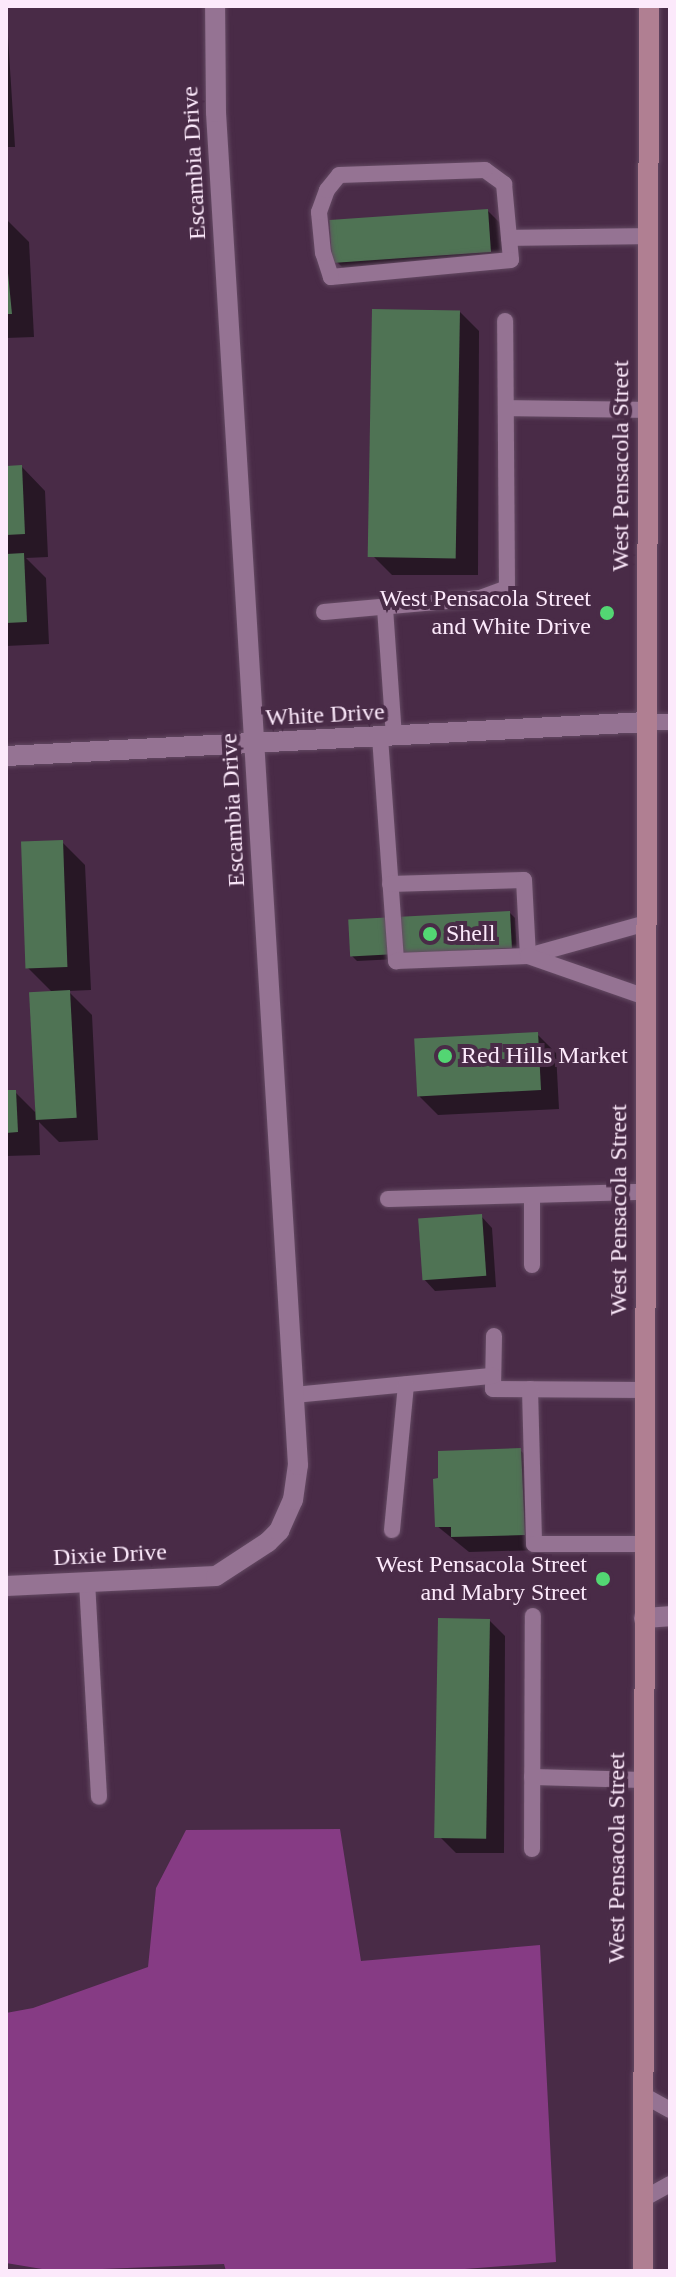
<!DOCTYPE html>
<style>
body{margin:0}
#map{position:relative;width:676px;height:2277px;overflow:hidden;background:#492b47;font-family:"Times New Roman",serif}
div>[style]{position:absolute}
.forest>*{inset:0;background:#863b84}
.shadow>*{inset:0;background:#0007}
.building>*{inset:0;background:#4f7354;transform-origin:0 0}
.roads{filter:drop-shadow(0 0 2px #644a63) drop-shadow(0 0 2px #644a63)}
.service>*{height:16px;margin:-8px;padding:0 8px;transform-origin:8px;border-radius:8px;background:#957393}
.minor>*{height:20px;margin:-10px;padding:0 10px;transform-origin:10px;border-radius:10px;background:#957393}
.tertiary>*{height:20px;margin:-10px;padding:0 10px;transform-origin:10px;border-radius:10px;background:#957393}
.secondary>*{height:20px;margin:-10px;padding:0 10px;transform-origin:10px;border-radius:10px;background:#b07f92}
.dots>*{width:22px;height:22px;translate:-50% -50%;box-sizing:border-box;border:4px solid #492b47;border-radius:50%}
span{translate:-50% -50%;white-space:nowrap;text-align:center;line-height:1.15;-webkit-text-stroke:8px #492b47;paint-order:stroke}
.street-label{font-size:24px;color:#fce9fb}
.poi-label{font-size:24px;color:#fce9fb}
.right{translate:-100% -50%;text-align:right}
.left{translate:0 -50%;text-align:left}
.frame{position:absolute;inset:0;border:8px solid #fce9fb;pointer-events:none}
</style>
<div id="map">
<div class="forest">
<i style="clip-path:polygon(340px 1829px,361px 1961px,540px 1945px,556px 2262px,439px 2271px,226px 2271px,224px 2264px,54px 2271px,6px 2263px,6px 2013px,33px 2008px,148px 1967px,156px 1888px,186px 1830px)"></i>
</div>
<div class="shadow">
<i style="clip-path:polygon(6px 6px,15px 147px,6px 147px)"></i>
<i style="clip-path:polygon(488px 211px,503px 226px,506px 267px,349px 274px,333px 258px)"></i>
<i style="clip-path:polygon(6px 219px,29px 242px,34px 337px,6px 338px)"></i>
<i style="clip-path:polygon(460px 312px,479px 331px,478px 575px,392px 575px,373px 556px)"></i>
<i style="clip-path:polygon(22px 467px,45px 491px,48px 557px,26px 558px,46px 578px,49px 644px,6px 646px,6px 468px)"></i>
<i style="clip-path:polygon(62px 842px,85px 865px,91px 990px,68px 991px,92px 1015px,98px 1140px,59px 1142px,39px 1122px,40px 1155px,6px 1156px,6px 1092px,15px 1092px,35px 1112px,53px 993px,28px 968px)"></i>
<i style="clip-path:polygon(510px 913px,515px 918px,517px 953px,357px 961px,352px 956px)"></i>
<i style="clip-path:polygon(537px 1034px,556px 1053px,559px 1109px,438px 1115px,419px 1096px)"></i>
<i style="clip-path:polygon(481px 1216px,492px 1228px,496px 1287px,435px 1291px,424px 1279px)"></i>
<i style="clip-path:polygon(520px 1450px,536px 1466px,540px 1550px,469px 1552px,437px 1526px)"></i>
<i style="clip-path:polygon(489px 1620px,505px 1636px,504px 1853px,456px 1853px,440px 1837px)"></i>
</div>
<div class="building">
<i style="left:488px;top:209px;width:43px;height:159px;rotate:86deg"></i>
<i style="clip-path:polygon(6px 253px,12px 314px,6px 314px)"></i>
<i style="left:372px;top:309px;width:88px;height:248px;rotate:1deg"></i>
<i style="clip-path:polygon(22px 465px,25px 534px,6px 535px,6px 466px)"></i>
<i style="clip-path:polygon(24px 553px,27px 622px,6px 623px,6px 554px)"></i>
<i style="left:63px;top:840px;width:127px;height:42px;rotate:88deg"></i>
<i style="left:510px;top:911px;width:37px;height:162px;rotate:87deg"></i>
<i style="left:70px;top:990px;width:128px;height:41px;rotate:87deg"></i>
<i style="left:538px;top:1032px;width:58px;height:124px;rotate:87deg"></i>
<i style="clip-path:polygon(6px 1090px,16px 1090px,18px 1132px,6px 1133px)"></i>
<i style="left:482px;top:1214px;width:62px;height:64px;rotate:86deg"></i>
<i style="clip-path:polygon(521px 1448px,525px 1535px,451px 1537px,451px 1527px,435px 1527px,433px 1479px,438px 1478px,438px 1451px)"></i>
<i style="left:438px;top:1618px;width:52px;height:220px;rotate:1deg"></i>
</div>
<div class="roads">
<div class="service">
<i style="left:485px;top:170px;width:24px;rotate:36deg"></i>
<i style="left:504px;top:184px;width:76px;rotate:84.7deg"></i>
<i style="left:511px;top:260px;width:181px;rotate:174.6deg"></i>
<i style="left:331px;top:277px;width:25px;rotate:-108deg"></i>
<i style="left:323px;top:253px;width:41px;rotate:-95.6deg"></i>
<i style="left:319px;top:212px;width:23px;rotate:-70deg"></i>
<i style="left:327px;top:190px;width:19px;rotate:-51deg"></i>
<i style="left:339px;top:175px;width:146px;rotate:-2deg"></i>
<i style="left:509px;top:238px;width:139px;rotate:-0.8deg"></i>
<i style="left:506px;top:408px;width:141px;rotate:0.8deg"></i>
<i style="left:385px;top:608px;width:128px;rotate:86deg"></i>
<i style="left:324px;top:612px;width:157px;rotate:-5.1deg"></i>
<i style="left:480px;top:598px;width:29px;rotate:-20deg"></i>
<i style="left:507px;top:588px;width:267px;rotate:-90.4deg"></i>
<i style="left:646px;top:722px;width:24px"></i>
<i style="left:380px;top:737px;width:225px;rotate:85.9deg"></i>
<i style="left:396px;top:961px;width:132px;rotate:-2.2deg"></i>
<i style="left:528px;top:956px;width:123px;rotate:-15.6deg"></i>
<i style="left:390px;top:884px;width:134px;rotate:-1.7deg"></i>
<i style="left:524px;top:880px;width:76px;rotate:87deg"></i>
<i style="left:528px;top:956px;width:125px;rotate:19.2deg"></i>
<i style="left:532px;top:1195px;width:70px;rotate:90deg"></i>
<i style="left:388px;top:1199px;width:257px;rotate:-1.6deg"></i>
<i style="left:494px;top:1336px;width:53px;rotate:91.1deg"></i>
<i style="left:493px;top:1389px;width:152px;rotate:0.4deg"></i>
<i style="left:530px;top:1389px;width:155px;rotate:88.5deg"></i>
<i style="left:534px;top:1544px;width:110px"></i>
<i style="left:294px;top:1395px;width:200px;rotate:-5.5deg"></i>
<i style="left:392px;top:1530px;width:146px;rotate:-84.5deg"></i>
<i style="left:87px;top:1582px;width:215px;rotate:86.8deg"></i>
<i style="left:532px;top:1777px;width:112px;rotate:1.5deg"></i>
<i style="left:532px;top:1849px;width:233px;rotate:-89.8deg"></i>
<i style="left:643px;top:2095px;width:31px;rotate:29deg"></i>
<i style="left:643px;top:2199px;width:31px;rotate:-29deg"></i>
</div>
<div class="minor">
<i style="left:6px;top:1586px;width:210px;rotate:-2.7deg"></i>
<i style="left:216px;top:1576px;width:62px;rotate:-33.2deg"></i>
<i style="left:268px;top:1542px;width:16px;rotate:-45deg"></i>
<i style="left:279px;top:1531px;width:34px;rotate:-66deg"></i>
<i style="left:293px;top:1500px;width:35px;rotate:-82deg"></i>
<i style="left:298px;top:1465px;width:1355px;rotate:-93.47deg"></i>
<i style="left:216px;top:112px;width:106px;rotate:-90.5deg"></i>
</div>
<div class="tertiary">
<i style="left:6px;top:756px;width:641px;rotate:-3.04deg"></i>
<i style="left:644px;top:1618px;width:26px;rotate:-4deg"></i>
</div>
<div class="secondary">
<i style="left:643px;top:2271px;width:2265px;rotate:-89.85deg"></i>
</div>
</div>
<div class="dots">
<i style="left:607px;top:613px;background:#53d673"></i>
<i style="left:430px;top:934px;background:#53d673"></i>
<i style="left:445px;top:1056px;background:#53d673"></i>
<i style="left:603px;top:1579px;background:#53d673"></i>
</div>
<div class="street-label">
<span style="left:194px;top:163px;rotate:-93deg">Escambia Drive</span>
<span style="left:621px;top:466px;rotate:-90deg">West Pensacola Street</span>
<span style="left:325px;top:715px;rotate:-3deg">White Drive</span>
<span style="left:233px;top:810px;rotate:-93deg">Escambia Drive</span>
<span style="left:619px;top:1210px;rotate:-90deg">West Pensacola Street</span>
<span style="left:110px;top:1555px;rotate:-3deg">Dixie Drive</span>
<span style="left:617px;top:1858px;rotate:-90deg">West Pensacola Street</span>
</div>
<div class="poi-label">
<span class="right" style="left:591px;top:613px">West Pensacola Street<br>and White Drive</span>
<span class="left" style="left:446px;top:934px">Shell</span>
<span class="left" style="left:461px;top:1056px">Red Hills Market</span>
<span class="right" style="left:587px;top:1579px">West Pensacola Street<br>and Mabry Street</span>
</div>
<div class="frame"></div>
</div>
